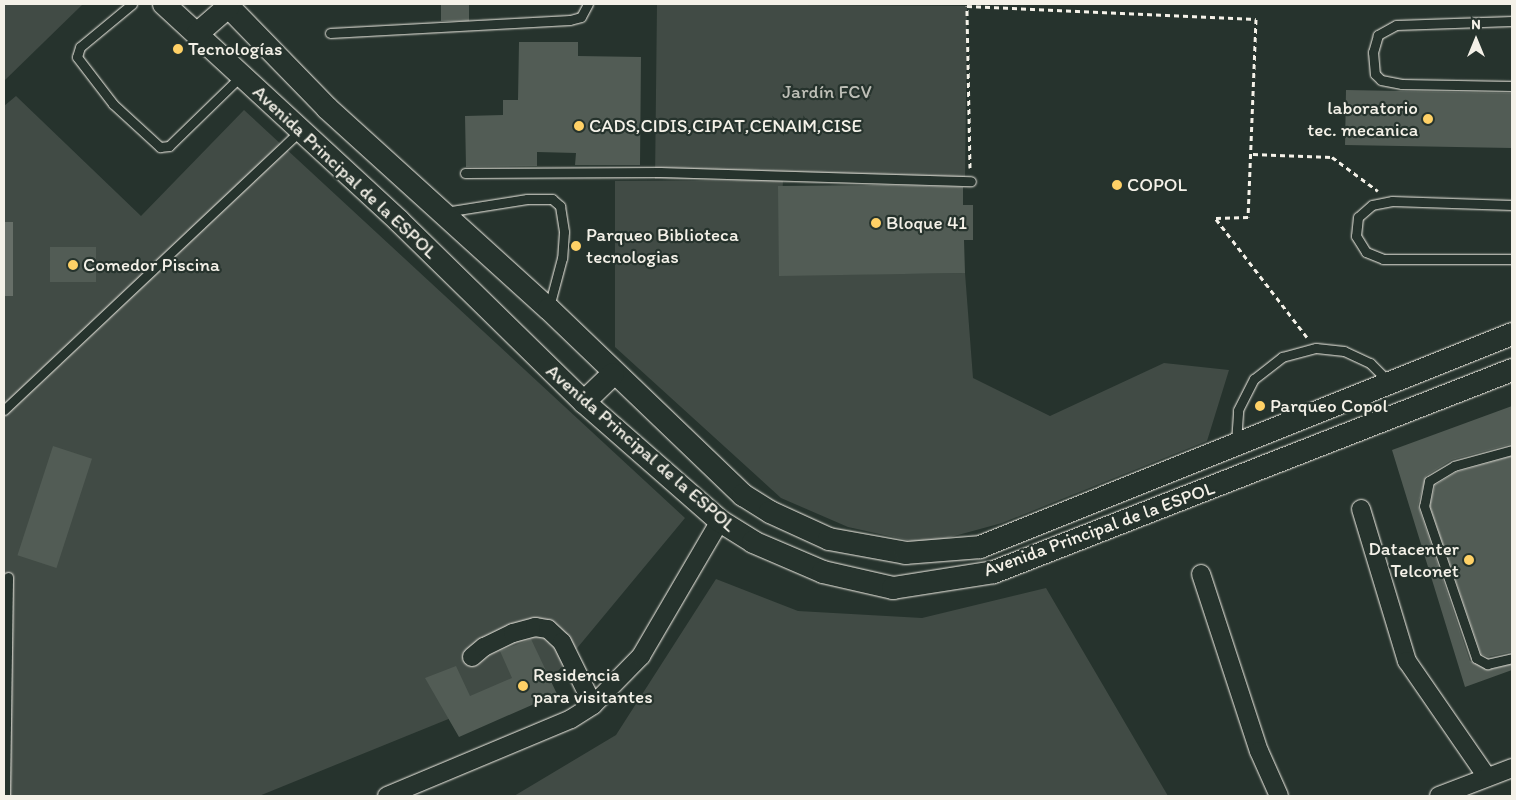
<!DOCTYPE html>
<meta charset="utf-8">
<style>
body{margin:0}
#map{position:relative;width:1516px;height:800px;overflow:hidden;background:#26332d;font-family:Itim,sans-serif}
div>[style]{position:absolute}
.green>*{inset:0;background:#414b45}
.water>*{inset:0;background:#676f68;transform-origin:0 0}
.building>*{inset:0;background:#525c55;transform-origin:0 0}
.path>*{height:3px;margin-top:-1.5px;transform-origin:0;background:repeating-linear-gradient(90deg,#f4f1e8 0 5px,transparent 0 9px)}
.roads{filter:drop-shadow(0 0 1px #f4f1e8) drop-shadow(0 0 1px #f4f1e8)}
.service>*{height:9px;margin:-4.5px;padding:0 4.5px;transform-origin:4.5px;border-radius:4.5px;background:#26332d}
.minor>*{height:18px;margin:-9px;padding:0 9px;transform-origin:9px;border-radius:9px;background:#26332d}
.tertiary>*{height:22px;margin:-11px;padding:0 11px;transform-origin:11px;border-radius:11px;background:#26332d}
.dots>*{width:14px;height:14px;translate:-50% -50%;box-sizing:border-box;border:2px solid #26332d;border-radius:50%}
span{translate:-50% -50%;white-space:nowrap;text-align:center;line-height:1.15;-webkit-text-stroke:4.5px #26332d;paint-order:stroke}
.poi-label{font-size:19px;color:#f4f1e8}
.left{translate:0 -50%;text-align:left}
.right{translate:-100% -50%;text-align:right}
.park-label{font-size:19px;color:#bebfb7}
.street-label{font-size:19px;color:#f4f1e8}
.frame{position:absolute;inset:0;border:5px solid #f4f1e8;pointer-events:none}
.north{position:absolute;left:1451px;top:15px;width:50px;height:50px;-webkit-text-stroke:4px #26332d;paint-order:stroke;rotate:0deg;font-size:14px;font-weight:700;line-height:20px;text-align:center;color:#f4f1e8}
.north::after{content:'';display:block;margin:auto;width:18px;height:22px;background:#f4f1e8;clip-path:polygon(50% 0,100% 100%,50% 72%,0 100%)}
</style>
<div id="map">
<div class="green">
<i style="clip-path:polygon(4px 4px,83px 4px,4px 81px)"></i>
<i style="clip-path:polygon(657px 4px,967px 6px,965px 181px,783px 180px,779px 275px,965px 273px,973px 378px,1050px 416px,1164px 363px,1229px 370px,1207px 441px,1002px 523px,925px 544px,848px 527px,781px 498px,615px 347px,615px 181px,761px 180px,655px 179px)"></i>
<i style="clip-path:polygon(16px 96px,141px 216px,244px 110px,685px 518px,554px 676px,259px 796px,4px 796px,4px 106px)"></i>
<i style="clip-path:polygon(716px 579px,798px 611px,922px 618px,1046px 588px,1168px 796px,514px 796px,616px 735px)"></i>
</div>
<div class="water">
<i style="left:4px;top:222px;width:9px;height:74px"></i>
</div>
<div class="building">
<i style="left:441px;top:4px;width:28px;height:17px"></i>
<i style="clip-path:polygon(519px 42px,578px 42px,578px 56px,641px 57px,640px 165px,575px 165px,576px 153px,537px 152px,537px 166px,466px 167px,465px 116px,503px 115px,503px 100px,518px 100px)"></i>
<i style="left:1346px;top:90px;width:166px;height:55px;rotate:1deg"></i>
<i style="clip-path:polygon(888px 185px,963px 187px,963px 205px,973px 205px,973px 240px,964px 240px,965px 273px,779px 276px,778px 186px)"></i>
<i style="left:50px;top:247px;width:46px;height:35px"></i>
<i style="clip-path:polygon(1512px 406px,1512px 444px,1452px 460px,1426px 476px,1418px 505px,1470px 661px,1488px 670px,1512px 664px,1512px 670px,1465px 687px,1392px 450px)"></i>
<i style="left:53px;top:446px;width:41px;height:115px;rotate:18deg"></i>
<i style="clip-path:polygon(1512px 456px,1512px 652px,1488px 657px,1481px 654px,1430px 506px,1435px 485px,1456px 472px)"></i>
<i style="clip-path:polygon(531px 639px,557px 694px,459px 737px,425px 678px,456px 666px,470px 696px,512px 678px,500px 651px)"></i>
</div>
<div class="path">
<i style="left:1253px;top:154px;width:79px;rotate:2.2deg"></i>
<i style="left:1332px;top:157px;width:57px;rotate:36.5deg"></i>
<i style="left:970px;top:168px;width:162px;rotate:-91.1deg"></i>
<i style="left:967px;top:6px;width:289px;rotate:2.6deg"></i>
<i style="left:1256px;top:19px;width:198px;rotate:92.3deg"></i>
<i style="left:1248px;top:217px;width:32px;rotate:178deg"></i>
<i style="left:1216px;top:219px;width:149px;rotate:52.4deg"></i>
</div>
<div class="roads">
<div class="service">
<i style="left:132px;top:4px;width:67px;rotate:140.4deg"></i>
<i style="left:80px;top:47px;width:10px;rotate:107deg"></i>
<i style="left:77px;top:57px;width:59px;rotate:52.5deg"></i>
<i style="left:113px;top:104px;width:64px;rotate:42.5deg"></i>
<i style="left:160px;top:147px;width:9px;rotate:-6deg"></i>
<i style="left:169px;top:146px;width:102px;rotate:-44.2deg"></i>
<i style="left:1512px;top:21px;width:116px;rotate:178deg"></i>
<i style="left:1396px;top:25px;width:21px;rotate:151deg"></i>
<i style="left:1378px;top:35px;width:18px;rotate:106deg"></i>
<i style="left:1373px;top:52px;width:22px;rotate:85deg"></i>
<i style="left:1375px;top:74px;width:8px;rotate:45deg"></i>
<i style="left:1381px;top:80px;width:21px;rotate:11deg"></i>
<i style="left:1402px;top:84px;width:110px;rotate:1deg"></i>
<i style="left:330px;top:33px;width:240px;rotate:-3.1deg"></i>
<i style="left:570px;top:20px;width:11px;rotate:-15deg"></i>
<i style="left:581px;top:17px;width:15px;rotate:-62deg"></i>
<i style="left:465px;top:173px;width:195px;rotate:-0.3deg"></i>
<i style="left:660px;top:172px;width:311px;rotate:1.7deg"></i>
<i style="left:1512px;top:205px;width:120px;rotate:-178.1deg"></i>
<i style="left:1392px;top:201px;width:20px;rotate:169deg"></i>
<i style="left:1372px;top:205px;width:18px;rotate:139deg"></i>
<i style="left:1358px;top:217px;width:19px;rotate:96deg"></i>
<i style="left:1356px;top:236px;width:19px;rotate:58deg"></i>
<i style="left:1366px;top:252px;width:18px;rotate:22deg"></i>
<i style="left:1383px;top:259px;width:129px"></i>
<i style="left:445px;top:212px;width:83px;rotate:-9deg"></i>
<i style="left:527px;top:199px;width:25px"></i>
<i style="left:552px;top:199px;width:11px;rotate:41deg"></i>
<i style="left:560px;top:206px;width:26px;rotate:81deg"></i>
<i style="left:564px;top:232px;width:26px;rotate:94deg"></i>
<i style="left:562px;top:258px;width:51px;rotate:104.9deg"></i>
<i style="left:4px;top:410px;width:408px;rotate:-43.3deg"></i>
<i style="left:1236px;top:442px;width:32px;rotate:-86deg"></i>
<i style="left:1238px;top:410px;width:35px;rotate:-63deg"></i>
<i style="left:1254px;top:379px;width:36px;rotate:-38deg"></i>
<i style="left:1282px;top:357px;width:35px;rotate:-15deg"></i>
<i style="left:1316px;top:348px;width:28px;rotate:6deg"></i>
<i style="left:1344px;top:351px;width:29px;rotate:25deg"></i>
<i style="left:1370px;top:363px;width:25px;rotate:45deg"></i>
<i style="left:1512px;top:450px;width:60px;rotate:164.6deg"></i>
<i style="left:1454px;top:466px;width:29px;rotate:149deg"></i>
<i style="left:1429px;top:481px;width:25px;rotate:101deg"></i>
<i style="left:1424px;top:506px;width:161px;rotate:71.1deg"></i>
<i style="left:1476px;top:658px;width:13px;rotate:29deg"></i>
<i style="left:1487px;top:664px;width:26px;rotate:-13deg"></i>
<i style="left:5px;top:796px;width:219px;rotate:-89.2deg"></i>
</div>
<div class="minor">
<i style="left:1361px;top:509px;width:159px;rotate:73.2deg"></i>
<i style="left:1407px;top:661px;width:141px;rotate:55.4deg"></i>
<i style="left:1201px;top:574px;width:186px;rotate:71.9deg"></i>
<i style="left:1259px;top:751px;width:49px;rotate:66deg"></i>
<i style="left:472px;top:657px;width:16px;rotate:-40deg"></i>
<i style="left:484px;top:647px;width:32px;rotate:-26deg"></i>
<i style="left:513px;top:633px;width:23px;rotate:-15deg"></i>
<i style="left:535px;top:627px;width:13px;rotate:9deg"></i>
<i style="left:548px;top:629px;width:19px;rotate:43deg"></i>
<i style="left:562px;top:642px;width:70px;rotate:63.8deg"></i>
<i style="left:387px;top:796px;width:199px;rotate:-22.7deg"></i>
<i style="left:571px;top:719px;width:26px;rotate:-32deg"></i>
<i style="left:593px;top:705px;width:69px;rotate:-45.6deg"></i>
<i style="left:641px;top:656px;width:156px;rotate:-59.7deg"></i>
<i style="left:1439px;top:796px;width:78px;rotate:-21deg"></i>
</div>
<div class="tertiary">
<i style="left:164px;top:4px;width:320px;rotate:42.7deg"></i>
<i style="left:399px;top:221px;width:259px;rotate:44.4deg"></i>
<i style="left:584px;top:402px;width:181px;rotate:41.2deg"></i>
<i style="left:720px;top:521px;width:39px;rotate:32deg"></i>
<i style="left:753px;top:542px;width:76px;rotate:23.2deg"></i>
<i style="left:823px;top:572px;width:72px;rotate:12.9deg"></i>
<i style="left:893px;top:588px;width:102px;rotate:-9deg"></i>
<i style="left:994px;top:572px;width:556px;rotate:-21.3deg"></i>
<i style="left:226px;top:4px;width:145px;rotate:45.8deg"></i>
<i style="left:327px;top:108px;width:299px;rotate:42.2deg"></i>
<i style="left:549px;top:309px;width:269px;rotate:43.8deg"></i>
<i style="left:743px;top:495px;width:32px;rotate:32deg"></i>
<i style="left:770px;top:512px;width:65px;rotate:24.6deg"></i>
<i style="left:829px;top:539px;width:78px;rotate:10.3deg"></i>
<i style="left:906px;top:553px;width:74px;rotate:-4.6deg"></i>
<i style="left:980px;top:547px;width:573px;rotate:-21.82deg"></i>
<i style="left:198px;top:33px;width:40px;rotate:-41deg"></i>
<i style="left:584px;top:402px;width:40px;rotate:-44deg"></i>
</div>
</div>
<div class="dots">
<i style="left:178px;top:49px;background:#ffd166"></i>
<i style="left:1428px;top:119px;background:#ffd166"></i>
<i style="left:579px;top:126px;background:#ffd166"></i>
<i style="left:1117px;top:185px;background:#ffd166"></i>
<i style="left:876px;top:223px;background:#ffd166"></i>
<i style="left:576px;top:246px;background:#ffd166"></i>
<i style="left:73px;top:265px;background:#ffd166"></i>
<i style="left:1260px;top:406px;background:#ffd166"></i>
<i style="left:1469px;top:560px;background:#ffd166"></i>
<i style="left:523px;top:686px;background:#ffd166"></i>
</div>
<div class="poi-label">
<span class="left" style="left:188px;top:49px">Tecnologías</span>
<span class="right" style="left:1418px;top:119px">laboratorio<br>tec. mecanica</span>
<span class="left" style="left:589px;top:126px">CADS,CIDIS,CIPAT,CENAIM,CISE</span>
<span class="left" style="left:1127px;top:185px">COPOL</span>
<span class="left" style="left:886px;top:223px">Bloque 41</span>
<span class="left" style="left:586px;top:246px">Parqueo Biblioteca<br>tecnologias</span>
<span class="left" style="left:83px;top:265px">Comedor Piscina</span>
<span class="left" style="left:1270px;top:406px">Parqueo Copol</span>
<span class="right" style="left:1459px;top:560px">Datacenter<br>Telconet</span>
<span class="left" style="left:533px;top:686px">Residencia<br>para visitantes</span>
</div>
<div class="park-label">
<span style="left:827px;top:92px">Jardín FCV</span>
</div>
<div class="street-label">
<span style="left:345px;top:172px;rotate:43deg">Avenida Principal de la ESPOL</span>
<span style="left:641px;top:448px;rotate:41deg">Avenida Principal de la ESPOL</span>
<span style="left:1099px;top:529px;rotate:-20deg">Avenida Principal de la ESPOL</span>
</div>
<div class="frame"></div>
<div class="north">N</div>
</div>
